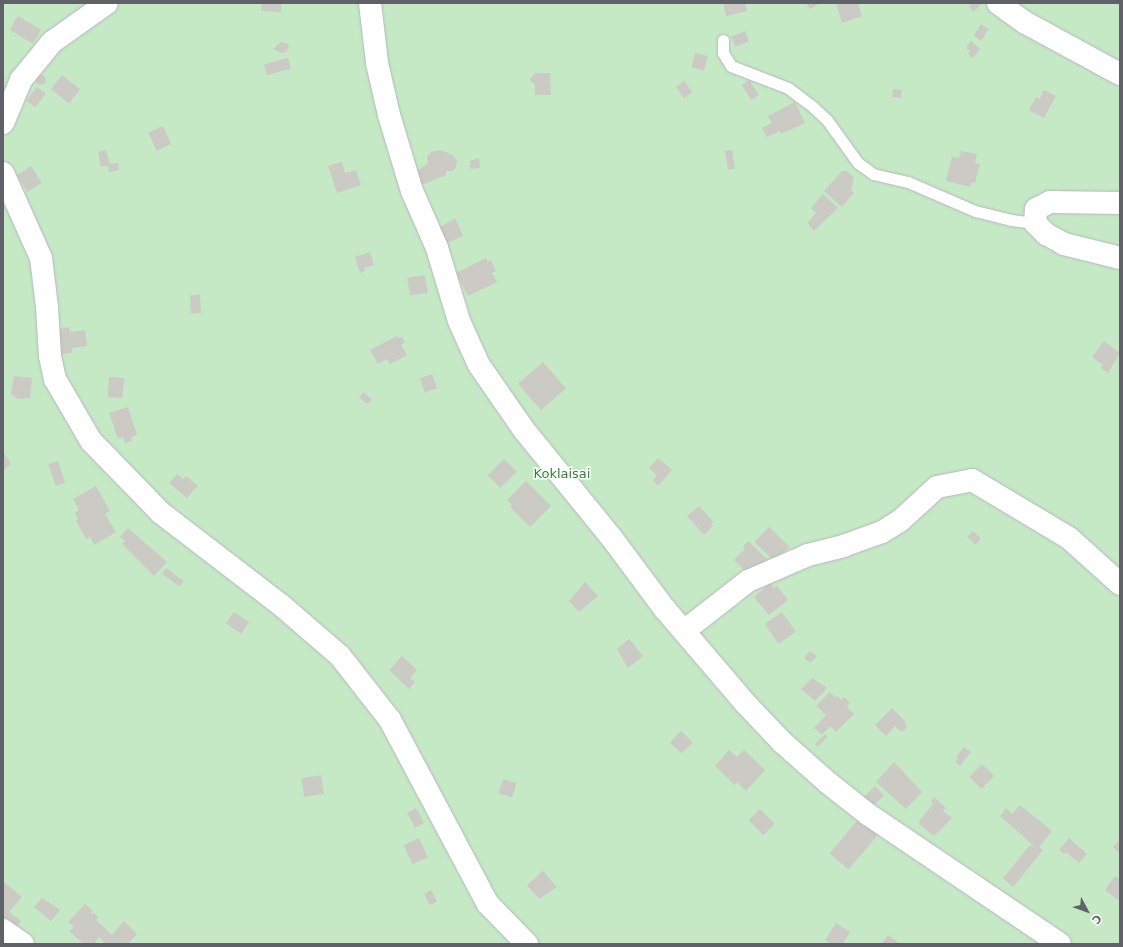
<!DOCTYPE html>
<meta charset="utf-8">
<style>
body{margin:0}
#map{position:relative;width:1123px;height:947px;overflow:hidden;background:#f1efe8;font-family:"DejaVu Sans",sans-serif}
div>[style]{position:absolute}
.green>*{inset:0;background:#c5e8c5;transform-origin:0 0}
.building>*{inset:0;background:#cccac5;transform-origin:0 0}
.round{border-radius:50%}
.roads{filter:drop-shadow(0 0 1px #b5b8bc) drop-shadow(0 0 1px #b5b8bc)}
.service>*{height:11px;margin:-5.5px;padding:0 5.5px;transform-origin:5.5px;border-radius:5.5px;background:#fff}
.minor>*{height:22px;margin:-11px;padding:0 11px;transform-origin:11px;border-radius:11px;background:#fff}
span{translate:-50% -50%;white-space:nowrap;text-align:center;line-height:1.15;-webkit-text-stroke:3px #fff;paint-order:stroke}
.park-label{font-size:13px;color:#348238}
.frame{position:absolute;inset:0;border:4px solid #5f6368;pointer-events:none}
.north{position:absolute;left:1067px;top:891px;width:40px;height:40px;-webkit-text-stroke:3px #fff;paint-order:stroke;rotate:131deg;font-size:11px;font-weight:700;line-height:16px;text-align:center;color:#5f6368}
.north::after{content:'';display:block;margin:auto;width:14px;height:18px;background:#5f6368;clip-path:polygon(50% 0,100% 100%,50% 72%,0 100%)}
</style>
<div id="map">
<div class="green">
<i style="left:3px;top:3px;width:1117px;height:941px"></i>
</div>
<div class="building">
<i style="clip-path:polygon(262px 3px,281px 3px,281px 12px,261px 11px)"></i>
<i style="clip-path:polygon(723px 3px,745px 3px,747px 11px,726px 16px)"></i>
<i style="clip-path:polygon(806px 3px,820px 3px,810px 9px)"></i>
<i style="clip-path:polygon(836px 3px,858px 3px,862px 16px,842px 23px)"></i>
<i style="clip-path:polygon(972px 3px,981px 4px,974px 12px,969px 7px)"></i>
<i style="left:18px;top:16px;width:27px;height:16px;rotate:31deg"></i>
<i style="left:981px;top:24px;width:9px;height:14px;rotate:32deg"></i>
<i style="left:745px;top:31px;width:11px;height:15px;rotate:68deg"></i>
<i style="clip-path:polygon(971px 41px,980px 49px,973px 58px,968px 54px,970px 51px,966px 48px)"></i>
<i style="clip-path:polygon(281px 42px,289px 44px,287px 51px,282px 53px,273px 49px)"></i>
<i style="left:695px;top:53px;width:13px;height:15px;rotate:13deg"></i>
<i style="left:288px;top:58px;width:11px;height:25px;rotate:75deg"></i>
<i style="clip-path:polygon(535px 73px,550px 73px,551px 95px,535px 95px,535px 85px,530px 80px)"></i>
<i style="left:62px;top:75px;width:23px;height:18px;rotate:38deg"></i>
<i class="round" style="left:36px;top:75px;width:10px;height:10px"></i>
<i style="left:749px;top:80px;width:18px;height:9px;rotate:56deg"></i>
<i style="left:684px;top:81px;width:14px;height:10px;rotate:54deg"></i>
<i style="left:37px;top:87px;width:11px;height:17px;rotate:38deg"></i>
<i style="left:893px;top:89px;width:9px;height:8px;rotate:6deg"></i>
<i style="clip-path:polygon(1044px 90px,1056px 96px,1044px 118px,1029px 110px,1036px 97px,1040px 99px)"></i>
<i style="clip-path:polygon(795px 102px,805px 123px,781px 134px,780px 131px,767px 137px,762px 128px,772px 123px,768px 116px)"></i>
<i style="left:163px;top:126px;width:20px;height:16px;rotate:66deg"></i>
<i style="clip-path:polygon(106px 150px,110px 164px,118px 163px,119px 170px,109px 172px,108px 166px,101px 167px,98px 152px)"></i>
<i style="clip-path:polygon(439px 150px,453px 155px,457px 161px,456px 167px,453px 171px,446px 171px,446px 175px,419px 186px,416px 172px,428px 163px,427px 157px,431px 152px)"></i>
<i style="left:732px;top:150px;width:19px;height:7px;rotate:81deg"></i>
<i style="clip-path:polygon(961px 151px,977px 154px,975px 163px,980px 164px,975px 183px,971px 182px,970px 187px,946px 181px,952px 157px,959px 158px)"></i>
<i style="clip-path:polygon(479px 158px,480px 168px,470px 169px,470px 161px)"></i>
<i style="clip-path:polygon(342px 162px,345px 173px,356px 170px,361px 185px,337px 193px,328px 166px)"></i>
<i style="left:31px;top:166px;width:20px;height:17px;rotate:57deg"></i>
<i style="clip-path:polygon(842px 171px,847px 171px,854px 178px,851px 190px,854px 193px,842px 207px,824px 191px)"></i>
<i style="clip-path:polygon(823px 194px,838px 208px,814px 231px,809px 225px,808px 222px,816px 213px,811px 208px)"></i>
<i style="clip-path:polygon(455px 218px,463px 236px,443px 245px,436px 230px)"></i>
<i style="clip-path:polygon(370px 252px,374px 265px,364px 268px,365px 271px,360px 273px,355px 257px)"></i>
<i style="clip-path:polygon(486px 258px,488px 262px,491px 260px,496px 271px,492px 273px,497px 282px,468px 296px,456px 273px)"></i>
<i style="left:425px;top:275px;width:18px;height:18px;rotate:81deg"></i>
<i style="left:200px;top:295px;width:18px;height:10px;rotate:87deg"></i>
<i style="clip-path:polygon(69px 327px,70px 332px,85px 330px,87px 346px,72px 348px,72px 353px,59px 354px,56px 329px)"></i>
<i style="clip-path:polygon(397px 336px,399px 338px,402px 337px,405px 342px,401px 345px,407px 355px,390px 364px,387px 359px,378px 364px,370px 350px)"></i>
<i style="clip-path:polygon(1104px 341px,1120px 353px,1108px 373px,1101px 368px,1103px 365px,1092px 357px)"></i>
<i style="left:543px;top:362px;width:35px;height:33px;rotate:49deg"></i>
<i style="left:432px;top:374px;width:15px;height:13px;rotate:70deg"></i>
<i style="clip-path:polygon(14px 376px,32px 378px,30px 398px,18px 399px,11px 394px)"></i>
<i style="left:109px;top:377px;width:15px;height:20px;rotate:4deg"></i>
<i style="clip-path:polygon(364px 392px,372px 400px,367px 404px,359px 397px)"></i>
<i style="clip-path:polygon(128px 407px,137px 435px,131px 437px,132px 441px,125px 443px,123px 437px,118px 439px,109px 413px)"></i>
<i style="clip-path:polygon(3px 452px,11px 464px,4px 470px,3px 469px)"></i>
<i style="clip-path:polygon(658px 458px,672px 470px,658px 486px,653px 480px,657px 475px,649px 468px)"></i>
<i style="left:504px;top:459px;width:18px;height:23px;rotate:45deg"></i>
<i style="left:58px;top:461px;width:23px;height:10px;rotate:72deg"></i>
<i style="clip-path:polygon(177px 474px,183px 479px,186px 476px,198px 486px,187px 498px,169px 483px)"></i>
<i style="clip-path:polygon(526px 481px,551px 506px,530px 527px,510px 507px,512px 505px,507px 500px)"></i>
<i style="clip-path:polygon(96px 486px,110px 511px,105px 514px,116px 532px,94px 545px,90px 537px,86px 539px,76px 521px,78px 519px,75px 513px,79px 510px,73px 499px)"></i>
<i style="clip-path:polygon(699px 506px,713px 521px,711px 524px,713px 526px,704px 535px,687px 516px)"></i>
<i style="left:769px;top:527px;width:28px;height:21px;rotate:44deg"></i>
<i style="clip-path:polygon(128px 528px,167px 562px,154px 576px,122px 544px,125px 541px,120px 537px)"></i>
<i style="left:973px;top:531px;width:11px;height:8px;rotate:45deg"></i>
<i style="clip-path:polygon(748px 541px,768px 560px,751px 577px,734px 560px,745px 549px,743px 547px)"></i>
<i style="left:166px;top:568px;width:22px;height:7px;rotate:36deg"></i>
<i style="clip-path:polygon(585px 582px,598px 596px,579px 612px,569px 601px)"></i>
<i style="clip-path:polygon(770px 583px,774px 588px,777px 586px,788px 600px,769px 615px,754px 597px)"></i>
<i style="left:234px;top:612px;width:18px;height:14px;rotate:34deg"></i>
<i style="left:782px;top:612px;width:24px;height:21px;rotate:55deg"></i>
<i style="clip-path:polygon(629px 639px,643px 656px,628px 668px,617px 649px)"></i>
<i style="clip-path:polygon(810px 651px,817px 656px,810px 663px,804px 658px)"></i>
<i style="clip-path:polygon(402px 656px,417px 670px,410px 678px,415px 682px,409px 689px,389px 670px)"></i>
<i style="clip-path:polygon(812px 678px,827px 688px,815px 701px,801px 689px)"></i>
<i style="clip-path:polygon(830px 692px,836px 698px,838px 696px,841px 700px,844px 697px,850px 703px,847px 707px,854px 714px,836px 732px,830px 726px,822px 735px,814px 728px,826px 715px,816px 706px)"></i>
<i style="clip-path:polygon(892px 708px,906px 722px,904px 723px,907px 727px,902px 732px,895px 726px,886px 736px,875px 725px)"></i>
<i style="left:681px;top:731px;width:16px;height:16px;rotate:43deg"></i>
<i style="left:825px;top:734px;width:4px;height:14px;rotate:45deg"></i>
<i style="clip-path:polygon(964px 747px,971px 752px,960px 766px,955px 762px,958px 759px,956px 757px)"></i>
<i style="clip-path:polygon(729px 750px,737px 757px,744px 750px,765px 770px,746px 791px,737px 782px,735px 785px,715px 766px)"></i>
<i style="clip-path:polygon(894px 762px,922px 792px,906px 809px,876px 782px)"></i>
<i style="left:982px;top:764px;width:17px;height:18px;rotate:45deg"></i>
<i style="left:321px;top:775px;width:19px;height:20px;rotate:81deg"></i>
<i style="left:503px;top:779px;width:14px;height:15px;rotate:17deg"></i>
<i style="left:875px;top:786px;width:13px;height:16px;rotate:45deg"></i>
<i style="clip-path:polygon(934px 797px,946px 808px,943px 811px,952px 818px,934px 836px,919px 824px,920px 820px,933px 804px,931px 801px)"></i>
<i style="clip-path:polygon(1020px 805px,1052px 831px,1039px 847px,1043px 850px,1013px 887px,1003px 878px,1030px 845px,1037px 849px,1000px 816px,1006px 808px,1012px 814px)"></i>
<i style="left:416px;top:808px;width:17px;height:10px;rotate:62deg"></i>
<i style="left:760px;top:809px;width:21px;height:16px;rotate:45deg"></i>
<i style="left:861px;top:816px;width:25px;height:49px;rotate:40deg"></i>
<i style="left:419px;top:838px;width:21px;height:17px;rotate:65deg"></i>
<i style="clip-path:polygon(1069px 838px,1087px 854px,1079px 863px,1066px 852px,1064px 854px,1059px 850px)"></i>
<i style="clip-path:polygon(1118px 841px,1120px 843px,1120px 854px,1113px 847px)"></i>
<i style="clip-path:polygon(543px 871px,557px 887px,539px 899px,527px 885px)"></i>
<i style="clip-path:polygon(1115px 876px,1120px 879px,1119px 901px,1105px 890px)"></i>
<i style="clip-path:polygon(3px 881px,22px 897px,9px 912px,21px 921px,11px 933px,3px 926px)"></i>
<i style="left:431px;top:890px;width:13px;height:8px;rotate:63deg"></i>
<i style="clip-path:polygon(42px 898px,60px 910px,51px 921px,34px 907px)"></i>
<i style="clip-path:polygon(85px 904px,93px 911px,90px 914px,94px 913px,98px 917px,96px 920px,112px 935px,124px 921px,137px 934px,128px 944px,106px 944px,99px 937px,94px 944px,84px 944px,69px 931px,74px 927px,68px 922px)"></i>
<i style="clip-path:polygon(836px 923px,850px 932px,843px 943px,845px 944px,831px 944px,825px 940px)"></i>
<i style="clip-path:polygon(888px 935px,900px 944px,882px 944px)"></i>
</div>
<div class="roads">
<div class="service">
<i style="left:723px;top:40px;width:13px;rotate:90deg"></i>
<i style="left:723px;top:53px;width:15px;rotate:58deg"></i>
<i style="left:731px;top:66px;width:61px;rotate:21.1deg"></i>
<i style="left:788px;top:88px;width:31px;rotate:37deg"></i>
<i style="left:813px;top:107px;width:19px;rotate:43deg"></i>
<i style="left:827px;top:120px;width:53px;rotate:54.2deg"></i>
<i style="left:858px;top:163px;width:19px;rotate:36deg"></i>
<i style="left:873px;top:174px;width:36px;rotate:13deg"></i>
<i style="left:908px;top:182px;width:73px;rotate:23.4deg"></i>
<i style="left:975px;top:211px;width:37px;rotate:14deg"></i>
<i style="left:1011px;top:220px;width:24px;rotate:7deg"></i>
</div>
<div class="minor">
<i style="left:370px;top:3px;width:60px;rotate:83.3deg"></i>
<i style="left:377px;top:63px;width:53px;rotate:77deg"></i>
<i style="left:389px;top:115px;width:79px;rotate:73.2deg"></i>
<i style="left:412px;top:191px;width:62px;rotate:66.3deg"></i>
<i style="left:437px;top:248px;width:76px;rotate:73.2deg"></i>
<i style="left:459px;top:321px;width:48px;rotate:65.6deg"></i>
<i style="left:479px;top:365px;width:79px;rotate:55.3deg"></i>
<i style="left:524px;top:430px;width:138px;rotate:50.9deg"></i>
<i style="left:611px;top:537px;width:89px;rotate:53.3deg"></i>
<i style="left:664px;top:608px;width:125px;rotate:49.5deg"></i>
<i style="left:745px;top:703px;width:54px;rotate:46.5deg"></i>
<i style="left:782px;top:742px;width:60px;rotate:41.6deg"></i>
<i style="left:827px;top:782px;width:53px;rotate:38.2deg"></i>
<i style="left:869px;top:815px;width:230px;rotate:34deg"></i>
<i style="left:998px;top:3px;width:34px;rotate:36deg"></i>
<i style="left:1026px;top:23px;width:107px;rotate:28.5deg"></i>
<i style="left:3px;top:123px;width:47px;rotate:-67.3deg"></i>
<i style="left:21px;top:80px;width:49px;rotate:-50.8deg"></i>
<i style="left:52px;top:42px;width:67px;rotate:-35.3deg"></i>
<i style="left:3px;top:173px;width:93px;rotate:65.9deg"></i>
<i style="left:41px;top:258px;width:49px;rotate:83deg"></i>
<i style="left:47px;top:307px;width:49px;rotate:86.5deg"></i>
<i style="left:50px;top:356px;width:24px;rotate:78deg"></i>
<i style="left:55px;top:379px;width:72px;rotate:59.9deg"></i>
<i style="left:91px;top:441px;width:100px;rotate:45.8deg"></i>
<i style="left:161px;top:513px;width:151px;rotate:37.5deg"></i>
<i style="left:281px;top:605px;width:78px;rotate:40.8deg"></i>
<i style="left:340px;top:656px;width:81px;rotate:52deg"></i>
<i style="left:390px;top:720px;width:208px;rotate:62deg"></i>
<i style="left:488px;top:904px;width:56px;rotate:45.7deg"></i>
<i style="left:1120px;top:203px;width:70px;rotate:-179.2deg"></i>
<i style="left:1050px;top:202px;width:16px;rotate:153deg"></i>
<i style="left:1036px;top:209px;width:14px;rotate:94deg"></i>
<i style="left:1035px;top:223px;width:16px;rotate:45deg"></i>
<i style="left:1046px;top:234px;width:21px;rotate:29deg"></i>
<i style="left:1064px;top:244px;width:58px;rotate:14deg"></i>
<i style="left:684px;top:631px;width:81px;rotate:-38deg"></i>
<i style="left:748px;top:581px;width:65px;rotate:-23.4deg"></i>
<i style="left:808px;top:555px;width:36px;rotate:-14deg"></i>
<i style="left:843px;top:546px;width:41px;rotate:-19.7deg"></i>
<i style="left:882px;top:532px;width:22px;rotate:-32deg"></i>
<i style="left:901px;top:520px;width:49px;rotate:-42.5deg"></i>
<i style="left:937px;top:487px;width:36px;rotate:-11deg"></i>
<i style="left:972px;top:480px;width:113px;rotate:30.9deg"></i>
<i style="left:1069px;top:538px;width:69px;rotate:42deg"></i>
<i style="left:3px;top:930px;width:24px;rotate:35deg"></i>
</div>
</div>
<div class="park-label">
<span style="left:562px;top:474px">Koklaisai</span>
</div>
<div class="frame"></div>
<div class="north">С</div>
</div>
